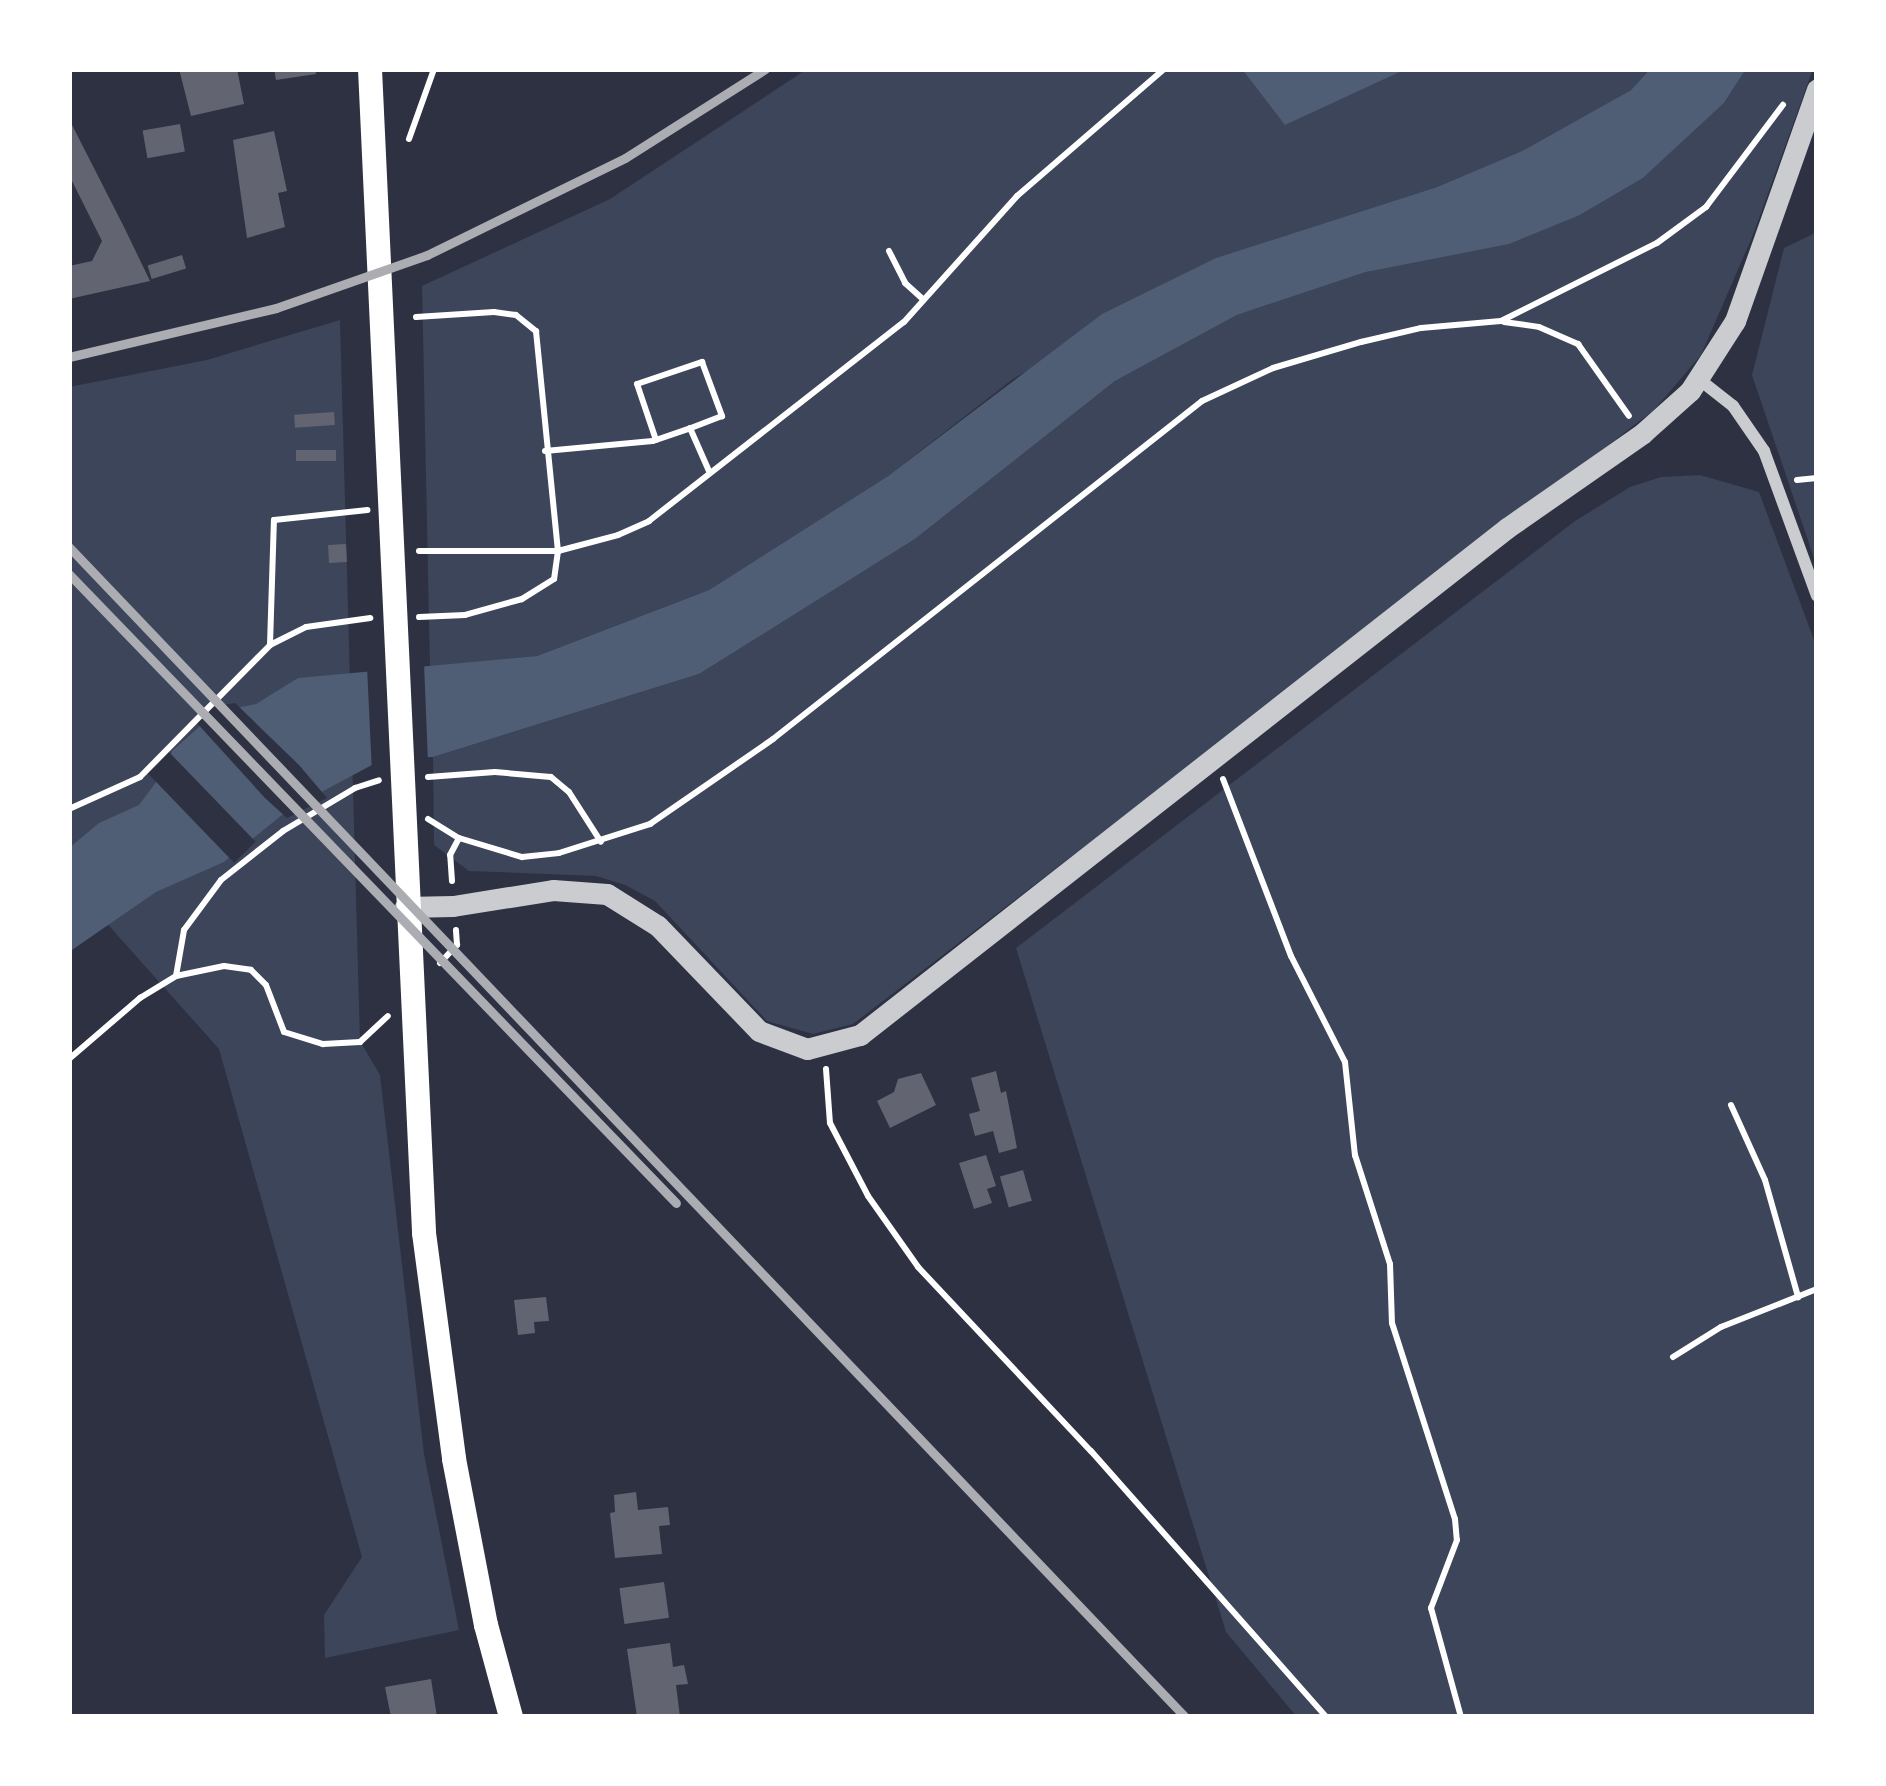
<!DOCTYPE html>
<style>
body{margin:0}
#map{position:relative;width:1886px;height:1786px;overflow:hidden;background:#2d3142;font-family:Helvetica,sans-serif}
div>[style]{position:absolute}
.green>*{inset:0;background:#3c4559}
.water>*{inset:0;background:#4f5d75}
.pier>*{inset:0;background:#2d3142;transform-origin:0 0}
.building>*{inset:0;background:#626471;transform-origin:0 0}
.path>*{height:6px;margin:-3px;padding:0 3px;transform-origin:3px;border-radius:3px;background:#fff}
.minor>*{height:12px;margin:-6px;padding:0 6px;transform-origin:6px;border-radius:6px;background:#caccd0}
.tertiary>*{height:21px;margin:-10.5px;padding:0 10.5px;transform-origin:10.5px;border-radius:10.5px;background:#caccd0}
.secondary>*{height:24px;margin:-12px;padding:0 12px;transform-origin:12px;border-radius:12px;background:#fff}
.rail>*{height:9px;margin:-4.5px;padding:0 4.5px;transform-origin:4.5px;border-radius:4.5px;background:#abadb3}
span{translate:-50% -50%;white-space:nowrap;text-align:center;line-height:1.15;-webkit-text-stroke:12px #fff;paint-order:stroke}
.frame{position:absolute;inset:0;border:72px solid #fff;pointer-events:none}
</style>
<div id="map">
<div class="green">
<i style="clip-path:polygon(807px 69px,1650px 69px,1631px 90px,1522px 151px,1437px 187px,1217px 258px,1013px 379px,888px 476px,709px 590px,537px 656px,430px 668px,422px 286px,610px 199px)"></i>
<i style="clip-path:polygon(1746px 69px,1813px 69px,1753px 235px,1701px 355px,1654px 410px,853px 1024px,813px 1034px,767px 1021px,655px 901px,625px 885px,596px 876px,469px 871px,434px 845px,433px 757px,699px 674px,915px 539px,1115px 381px,1237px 315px,1366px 272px,1580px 215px,1643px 178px,1724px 103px)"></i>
<i style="clip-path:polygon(1817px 232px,1817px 567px,1752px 375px,1784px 248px)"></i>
<i style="clip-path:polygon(340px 320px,360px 1041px,380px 1075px,424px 1454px,459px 1630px,325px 1658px,324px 1615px,362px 1557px,219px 1049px,69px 881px,69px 387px,207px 360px)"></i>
<i style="clip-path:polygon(1700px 475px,1759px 492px,1817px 648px,1817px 1717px,1297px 1717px,1226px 1632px,1016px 948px,1575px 521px,1630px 487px,1661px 477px)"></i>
</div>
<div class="water">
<i style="clip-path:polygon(1242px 69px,1406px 69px,1285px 125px)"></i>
<i style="clip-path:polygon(1650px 69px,1746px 69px,1724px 103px,1643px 178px,1580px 215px,1509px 244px,1366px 272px,1237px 315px,1115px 381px,915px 539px,699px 674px,433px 757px,385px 758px,288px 810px,224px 862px,156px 892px,69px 952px,69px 848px,99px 823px,139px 805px,168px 766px,172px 751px,216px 712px,256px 704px,298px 678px,537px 656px,709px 590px,888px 476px,1102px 314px,1216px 258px,1437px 187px,1522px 151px,1631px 90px)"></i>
</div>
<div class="pier">
<i style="clip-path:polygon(424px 663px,428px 763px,387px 764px,372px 773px,367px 666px)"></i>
<i style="clip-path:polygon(235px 703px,299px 765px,327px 798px,287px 818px,265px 798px,196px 722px,212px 707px)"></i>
<i style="left:166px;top:749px;width:129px;height:30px;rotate:46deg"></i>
</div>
<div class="building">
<i style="clip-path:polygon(179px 69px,237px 69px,244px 104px,191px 116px)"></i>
<i style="clip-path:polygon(274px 69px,315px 69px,316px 74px,276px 80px)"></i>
<i style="clip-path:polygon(69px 119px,125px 229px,150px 281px,69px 299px,69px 266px,92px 261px,102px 241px,69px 175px)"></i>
<i style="left:180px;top:124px;width:28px;height:38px;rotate:80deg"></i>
<i style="clip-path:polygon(274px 131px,287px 191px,278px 193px,285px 227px,247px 238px,233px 140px)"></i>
<i style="left:182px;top:255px;width:14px;height:36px;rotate:73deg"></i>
<i style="left:334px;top:412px;width:13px;height:40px;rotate:86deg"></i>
<i style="left:336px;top:450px;width:11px;height:40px;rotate:90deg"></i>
<i style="left:346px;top:544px;width:18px;height:18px;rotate:87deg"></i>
<i style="clip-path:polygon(996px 1071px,1001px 1093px,1006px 1091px,1017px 1148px,999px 1153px,993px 1131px,975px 1136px,969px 1114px,980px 1111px,971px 1078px)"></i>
<i style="clip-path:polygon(921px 1073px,936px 1105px,890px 1128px,877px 1101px,894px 1092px,898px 1079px)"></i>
<i style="clip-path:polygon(986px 1155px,996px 1186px,987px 1189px,992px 1203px,974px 1209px,959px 1163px)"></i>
<i style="left:1023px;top:1170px;width:32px;height:24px;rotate:74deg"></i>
<i style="clip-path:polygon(546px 1297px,549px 1321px,534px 1322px,535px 1333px,518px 1335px,514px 1300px)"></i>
<i style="clip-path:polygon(636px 1492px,638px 1510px,668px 1507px,670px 1525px,659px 1526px,662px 1554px,615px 1558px,610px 1513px,615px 1512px,614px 1495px)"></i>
<i style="left:664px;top:1582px;width:36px;height:45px;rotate:82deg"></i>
<i style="clip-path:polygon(670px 1643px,673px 1667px,684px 1665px,688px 1684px,676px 1685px,680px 1717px,637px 1717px,627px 1649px)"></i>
<i style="clip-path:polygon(431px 1679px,437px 1717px,391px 1717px,385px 1687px)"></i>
</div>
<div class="path">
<i style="left:409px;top:139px;width:74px;rotate:-70.3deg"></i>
<i style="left:889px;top:251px;width:36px;rotate:63deg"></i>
<i style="left:905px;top:283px;width:25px;rotate:42deg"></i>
<i style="left:416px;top:317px;width:78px;rotate:-3.7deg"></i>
<i style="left:494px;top:312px;width:22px;rotate:8deg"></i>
<i style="left:516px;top:315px;width:26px;rotate:39deg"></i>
<i style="left:536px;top:331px;width:221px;rotate:84.3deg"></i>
<i style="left:558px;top:551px;width:28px;rotate:98deg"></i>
<i style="left:554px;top:579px;width:38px;rotate:148deg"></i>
<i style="left:522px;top:599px;width:59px;rotate:164.3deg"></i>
<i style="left:465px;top:615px;width:46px;rotate:177.5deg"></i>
<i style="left:1504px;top:322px;width:35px;rotate:8deg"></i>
<i style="left:1539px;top:327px;width:43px;rotate:23.6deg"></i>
<i style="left:1578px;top:344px;width:88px;rotate:54.7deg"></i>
<i style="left:656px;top:440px;width:59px;rotate:-108.7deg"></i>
<i style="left:637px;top:384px;width:69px;rotate:-18.7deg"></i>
<i style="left:702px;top:362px;width:58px;rotate:69.7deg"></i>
<i style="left:722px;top:416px;width:34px;rotate:159deg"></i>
<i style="left:545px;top:451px;width:108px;rotate:-5.3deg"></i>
<i style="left:653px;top:441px;width:39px;rotate:-19deg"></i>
<i style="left:690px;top:428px;width:47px;rotate:66.2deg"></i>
<i style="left:1797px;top:480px;width:20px;rotate:-6deg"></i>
<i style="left:419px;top:551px;width:139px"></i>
<i style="left:558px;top:551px;width:62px;rotate:-14.9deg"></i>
<i style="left:618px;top:535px;width:34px;rotate:-24deg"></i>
<i style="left:649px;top:521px;width:323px;rotate:-38deg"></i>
<i style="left:904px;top:322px;width:169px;rotate:-48.1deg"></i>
<i style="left:1017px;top:196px;width:194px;rotate:-40.8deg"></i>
<i style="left:270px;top:645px;width:125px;rotate:-88.2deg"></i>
<i style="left:274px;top:520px;width:94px;rotate:-6.1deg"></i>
<i style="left:428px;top:777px;width:67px;rotate:-4.3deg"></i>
<i style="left:495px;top:772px;width:56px;rotate:5.1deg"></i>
<i style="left:551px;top:777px;width:23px;rotate:40deg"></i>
<i style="left:569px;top:792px;width:59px;rotate:57.4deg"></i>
<i style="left:1223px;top:779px;width:190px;rotate:69deg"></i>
<i style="left:1291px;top:956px;width:119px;rotate:63deg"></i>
<i style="left:1345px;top:1062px;width:94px;rotate:83.9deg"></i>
<i style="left:1355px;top:1155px;width:114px;rotate:72.2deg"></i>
<i style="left:1390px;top:1264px;width:59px;rotate:88.1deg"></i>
<i style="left:1392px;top:1323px;width:206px;rotate:72.2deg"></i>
<i style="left:1455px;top:1519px;width:21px;rotate:85deg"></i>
<i style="left:1457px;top:1540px;width:73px;rotate:110.9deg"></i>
<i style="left:1431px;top:1608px;width:113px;rotate:74.6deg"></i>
<i style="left:69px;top:809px;width:78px;rotate:-24.3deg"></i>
<i style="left:140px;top:777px;width:185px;rotate:-45.4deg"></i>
<i style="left:270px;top:645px;width:40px;rotate:-26.6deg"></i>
<i style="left:306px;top:627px;width:65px;rotate:-8deg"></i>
<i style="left:428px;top:819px;width:36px;rotate:32deg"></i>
<i style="left:459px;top:838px;width:66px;rotate:16.8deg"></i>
<i style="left:522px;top:857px;width:37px;rotate:-6deg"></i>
<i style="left:559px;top:853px;width:96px;rotate:-17.7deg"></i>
<i style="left:650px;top:824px;width:150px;rotate:-34.6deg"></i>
<i style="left:773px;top:739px;width:546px;rotate:-38.23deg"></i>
<i style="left:1202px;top:401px;width:78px;rotate:-24.9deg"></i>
<i style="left:1273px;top:368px;width:92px;rotate:-16.5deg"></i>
<i style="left:1361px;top:342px;width:62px;rotate:-13.1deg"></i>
<i style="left:1421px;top:328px;width:80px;rotate:-5deg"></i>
<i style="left:1501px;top:321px;width:174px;rotate:-26.6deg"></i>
<i style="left:1657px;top:243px;width:61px;rotate:-36.3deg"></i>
<i style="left:1706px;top:207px;width:128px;rotate:-53deg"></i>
<i style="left:452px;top:881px;width:26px;rotate:-94deg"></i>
<i style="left:450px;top:855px;width:19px;rotate:-62deg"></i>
<i style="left:440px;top:963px;width:25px;rotate:-47deg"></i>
<i style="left:457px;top:945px;width:15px;rotate:-94deg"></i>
<i style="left:176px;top:976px;width:49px;rotate:-11.8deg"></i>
<i style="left:224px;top:966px;width:27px;rotate:8deg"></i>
<i style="left:251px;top:970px;width:21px;rotate:45deg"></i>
<i style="left:266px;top:985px;width:50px;rotate:69deg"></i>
<i style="left:284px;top:1032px;width:41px;rotate:17.1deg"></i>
<i style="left:323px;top:1044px;width:37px;rotate:-3deg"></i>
<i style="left:360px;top:1042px;width:38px;rotate:-43deg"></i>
<i style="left:69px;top:1059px;width:94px;rotate:-40.7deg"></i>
<i style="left:140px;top:998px;width:42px;rotate:-31.4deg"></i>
<i style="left:176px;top:976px;width:47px;rotate:-80.1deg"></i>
<i style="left:184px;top:930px;width:62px;rotate:-53.5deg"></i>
<i style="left:221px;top:880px;width:79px;rotate:-38.3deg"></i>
<i style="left:283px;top:831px;width:84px;rotate:-30.8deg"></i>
<i style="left:355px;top:788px;width:25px;rotate:-18deg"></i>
<i style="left:826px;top:1069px;width:54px;rotate:85.8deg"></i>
<i style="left:830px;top:1123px;width:82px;rotate:62.5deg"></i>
<i style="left:868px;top:1196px;width:87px;rotate:54.8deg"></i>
<i style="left:918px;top:1267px;width:253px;rotate:46.8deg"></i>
<i style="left:1091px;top:1451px;width:355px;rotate:48.5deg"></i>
<i style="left:1731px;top:1105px;width:82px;rotate:65.6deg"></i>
<i style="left:1765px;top:1180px;width:122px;rotate:74.2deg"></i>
<i style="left:1673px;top:1357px;width:57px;rotate:-32deg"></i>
<i style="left:1721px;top:1327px;width:103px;rotate:-21.6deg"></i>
</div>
<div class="minor">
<i style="left:1700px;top:380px;width:42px;rotate:38.2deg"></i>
<i style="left:1733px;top:406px;width:55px;rotate:55.4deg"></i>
<i style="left:1764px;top:451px;width:154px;rotate:69.9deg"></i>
</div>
<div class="tertiary">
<i style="left:405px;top:907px;width:48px;rotate:-1.2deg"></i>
<i style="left:453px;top:906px;width:101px;rotate:-9.1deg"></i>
<i style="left:553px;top:890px;width:54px;rotate:4.2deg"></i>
<i style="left:607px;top:894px;width:60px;rotate:32.1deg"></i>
<i style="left:658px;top:926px;width:146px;rotate:46.1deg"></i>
<i style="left:759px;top:1031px;width:51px;rotate:20.6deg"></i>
<i style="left:807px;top:1049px;width:55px;rotate:-14.8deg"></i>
<i style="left:860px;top:1035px;width:822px;rotate:-38.08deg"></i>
<i style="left:1507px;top:528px;width:166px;rotate:-34.9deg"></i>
<i style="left:1643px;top:433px;width:63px;rotate:-41.8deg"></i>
<i style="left:1690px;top:391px;width:83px;rotate:-57.3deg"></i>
<i style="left:1735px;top:321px;width:246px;rotate:-70.5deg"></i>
</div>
<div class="secondary">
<i style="left:370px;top:69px;width:1165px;rotate:87.34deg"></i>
<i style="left:424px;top:1233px;width:228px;rotate:82.4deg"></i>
<i style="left:454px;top:1459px;width:169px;rotate:79.1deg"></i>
<i style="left:486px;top:1625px;width:95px;rotate:74.8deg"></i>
</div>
<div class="rail">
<i style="left:69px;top:357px;width:213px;rotate:-13.3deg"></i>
<i style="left:276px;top:308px;width:160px;rotate:-19.3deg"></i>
<i style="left:427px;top:255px;width:220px;rotate:-26.1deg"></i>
<i style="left:625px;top:158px;width:166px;rotate:-32.4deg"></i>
<i style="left:69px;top:547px;width:1617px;rotate:46.35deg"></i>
<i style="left:69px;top:574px;width:874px;rotate:46.02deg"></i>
</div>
<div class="frame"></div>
</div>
